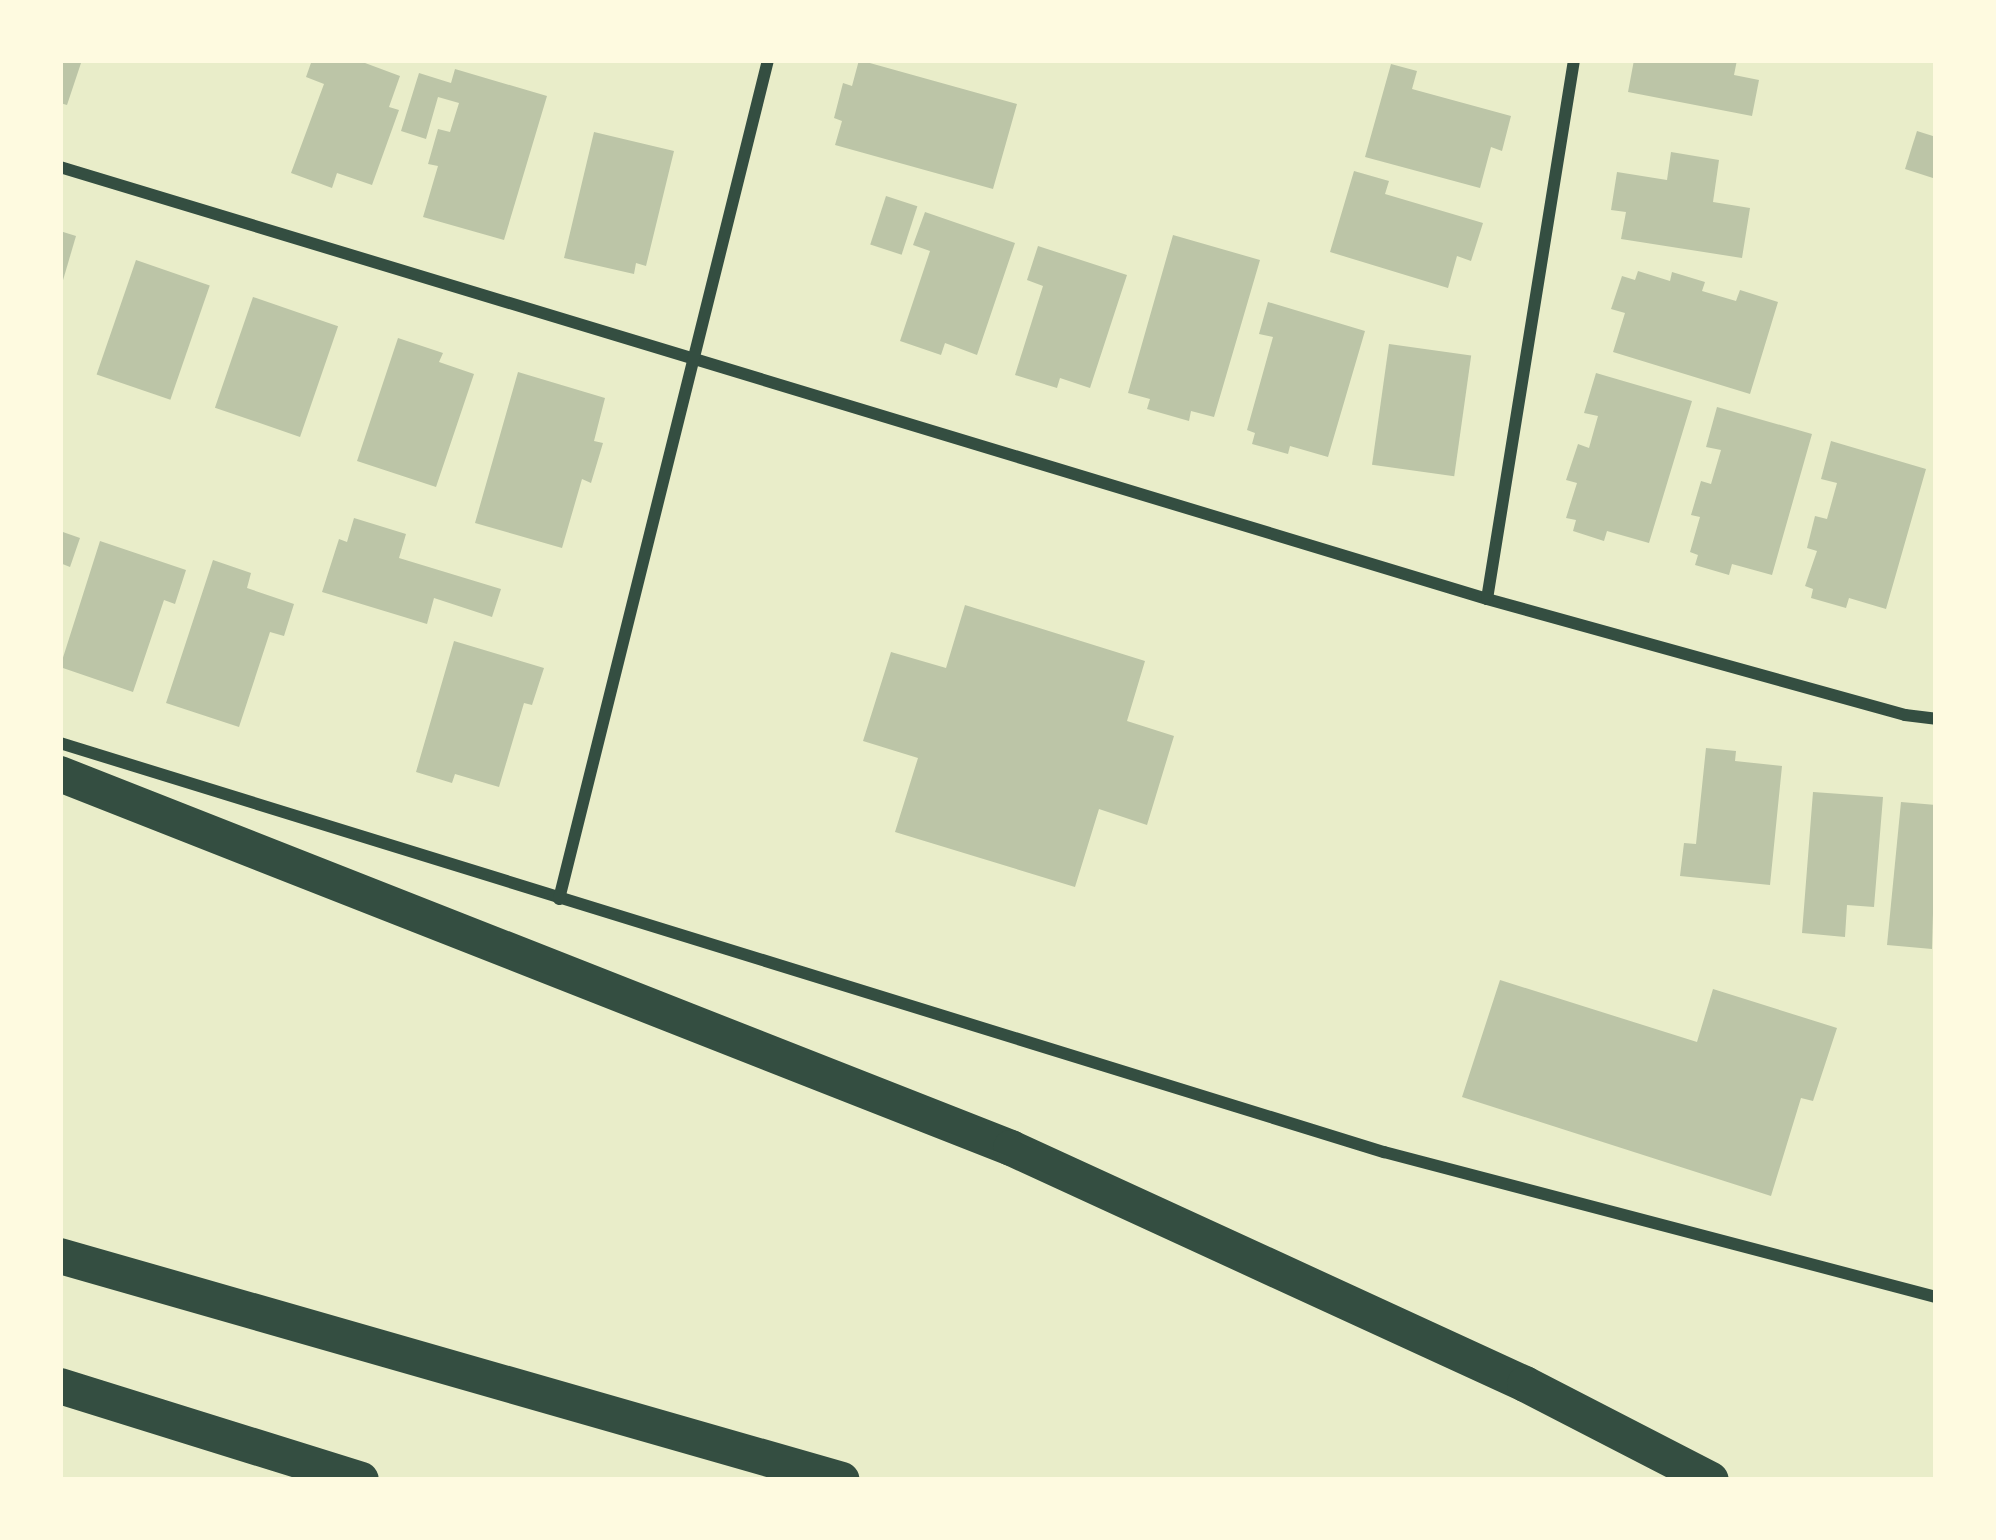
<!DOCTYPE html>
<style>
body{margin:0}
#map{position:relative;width:1996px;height:1540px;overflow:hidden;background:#e9edc9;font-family:Lato,sans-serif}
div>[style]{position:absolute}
.building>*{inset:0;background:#bcc5a7;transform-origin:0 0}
.minor>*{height:12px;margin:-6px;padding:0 6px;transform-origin:6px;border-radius:6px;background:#344e41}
.motorway>*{height:36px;margin:-18px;padding:0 18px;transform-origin:18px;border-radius:18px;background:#344e41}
span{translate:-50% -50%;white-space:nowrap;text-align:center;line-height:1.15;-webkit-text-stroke:12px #fefae0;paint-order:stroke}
.frame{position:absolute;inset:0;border:63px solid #fefae0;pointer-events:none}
</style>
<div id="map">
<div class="building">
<i style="clip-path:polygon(60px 60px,82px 60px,67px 105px,60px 103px)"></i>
<i style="clip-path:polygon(312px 60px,357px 60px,400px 76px,389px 107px,399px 110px,372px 185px,337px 173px,332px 188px,291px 173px,324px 84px,306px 77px)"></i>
<i style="clip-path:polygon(859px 60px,1017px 104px,993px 189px,835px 145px,842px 121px,834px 118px,843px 83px,852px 86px)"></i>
<i style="clip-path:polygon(1634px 60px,1737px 60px,1734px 75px,1759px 80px,1752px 116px,1628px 92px)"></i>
<i style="clip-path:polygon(1391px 64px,1417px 71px,1412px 89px,1511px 116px,1502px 151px,1491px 147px,1480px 188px,1365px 157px)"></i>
<i style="clip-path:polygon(455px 69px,547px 96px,504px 240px,423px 217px,438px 166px,428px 164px,438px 129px,450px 132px,459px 103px,438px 97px,426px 139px,401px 131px,419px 73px,451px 83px)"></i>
<i style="clip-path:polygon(1917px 131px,1936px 137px,1936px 179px,1905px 169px)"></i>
<i style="clip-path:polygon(594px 132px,674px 151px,646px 266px,636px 263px,634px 274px,564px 258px)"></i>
<i style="clip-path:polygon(1671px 152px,1719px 160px,1713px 202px,1750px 208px,1742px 258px,1621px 239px,1626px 212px,1611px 210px,1617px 172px,1667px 180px)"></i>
<i style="clip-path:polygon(1354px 171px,1389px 181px,1385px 194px,1483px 223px,1471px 261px,1457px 256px,1448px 288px,1330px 252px)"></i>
<i style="left:886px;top:196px;width:33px;height:51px;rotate:18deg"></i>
<i style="clip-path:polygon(925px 212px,1015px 243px,977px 355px,945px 343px,941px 355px,900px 341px,930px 251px,913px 245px)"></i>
<i style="clip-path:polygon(60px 231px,76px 236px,61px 287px,60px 287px)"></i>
<i style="clip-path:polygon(1173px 235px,1260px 260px,1214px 417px,1191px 411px,1189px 421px,1147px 409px,1150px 399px,1128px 393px)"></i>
<i style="clip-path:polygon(1038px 246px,1127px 275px,1090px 388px,1060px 378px,1057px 388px,1015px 375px,1043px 286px,1027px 280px)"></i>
<i style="left:136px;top:260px;width:78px;height:121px;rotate:19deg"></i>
<i style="clip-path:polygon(1638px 271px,1670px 281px,1672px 272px,1705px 282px,1702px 291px,1736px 301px,1740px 290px,1778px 302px,1750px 394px,1613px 352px,1625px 313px,1611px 309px,1622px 276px,1635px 280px)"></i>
<i style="left:253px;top:297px;width:90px;height:117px;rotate:19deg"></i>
<i style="clip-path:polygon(1268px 302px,1365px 331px,1328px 457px,1290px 446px,1288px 454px,1252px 444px,1255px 433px,1247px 430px,1273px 337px,1259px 334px)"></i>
<i style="clip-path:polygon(398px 338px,443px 353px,439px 362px,474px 374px,436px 487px,357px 461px)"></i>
<i style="left:1389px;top:344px;width:83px;height:122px;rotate:8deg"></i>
<i style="clip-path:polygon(518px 372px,605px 398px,594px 441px,603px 443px,591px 483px,582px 479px,562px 548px,475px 523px)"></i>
<i style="clip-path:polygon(1596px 373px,1692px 401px,1649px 543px,1607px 531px,1604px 541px,1573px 531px,1576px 520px,1566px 518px,1577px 483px,1566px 480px,1578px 444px,1589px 448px,1598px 416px,1584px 413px)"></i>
<i style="clip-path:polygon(1717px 407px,1812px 434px,1772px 575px,1732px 564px,1729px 575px,1695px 565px,1698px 555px,1690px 552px,1700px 517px,1691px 515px,1701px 481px,1711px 484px,1721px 450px,1706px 447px)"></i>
<i style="clip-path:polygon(1831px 441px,1926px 469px,1886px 609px,1849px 598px,1846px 608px,1811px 598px,1813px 589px,1805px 586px,1817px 551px,1807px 548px,1815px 516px,1827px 519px,1837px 483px,1821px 479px)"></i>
<i style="clip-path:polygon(354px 518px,406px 534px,399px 558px,501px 589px,492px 617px,434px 598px,427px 624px,322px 592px,339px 539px,347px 542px)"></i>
<i style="clip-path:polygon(60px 531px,80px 538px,70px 567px,60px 563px)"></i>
<i style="clip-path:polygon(100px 541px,186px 570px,175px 604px,164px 600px,133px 692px,60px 667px)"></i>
<i style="clip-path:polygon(213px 560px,251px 573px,247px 588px,294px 604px,284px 636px,270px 632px,239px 727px,166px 703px)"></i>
<i style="clip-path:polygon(965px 605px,1145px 661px,1127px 721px,1174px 736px,1147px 825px,1099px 809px,1075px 887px,895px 832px,918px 758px,863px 741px,891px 652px,946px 668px)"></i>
<i style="clip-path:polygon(454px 641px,544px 668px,532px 705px,524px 703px,499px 787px,455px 774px,452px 783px,416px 772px)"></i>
<i style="clip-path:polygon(1706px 748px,1736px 751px,1735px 761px,1782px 766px,1770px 885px,1680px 876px,1684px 843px,1696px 844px)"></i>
<i style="clip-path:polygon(1813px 792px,1883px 797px,1874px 907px,1847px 905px,1845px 937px,1802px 933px)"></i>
<i style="clip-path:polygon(1901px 802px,1936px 805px,1932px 949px,1887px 945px)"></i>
<i style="clip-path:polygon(1500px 980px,1697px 1042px,1713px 989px,1837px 1028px,1813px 1101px,1801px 1098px,1771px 1196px,1462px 1097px)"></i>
</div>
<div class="minor">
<i style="left:60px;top:167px;width:1491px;rotate:16.84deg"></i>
<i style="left:1487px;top:599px;width:434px;rotate:15.5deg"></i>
<i style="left:1905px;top:715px;width:31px;rotate:7deg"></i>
<i style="left:1487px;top:599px;width:546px;rotate:-80.83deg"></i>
<i style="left:60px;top:743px;width:1386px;rotate:17.17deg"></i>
<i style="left:1384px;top:1152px;width:571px;rotate:14.72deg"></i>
<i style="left:559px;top:899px;width:865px;rotate:-76.01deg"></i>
</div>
<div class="motorway">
<i style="left:60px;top:774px;width:1022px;rotate:21.47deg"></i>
<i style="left:1011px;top:1148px;width:566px;rotate:24.66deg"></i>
<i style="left:1525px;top:1384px;width:209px;rotate:27.3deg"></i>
<i style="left:60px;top:1256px;width:813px;rotate:15.98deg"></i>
<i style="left:60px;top:1386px;width:315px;rotate:17.3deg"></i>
</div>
<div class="frame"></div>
</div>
